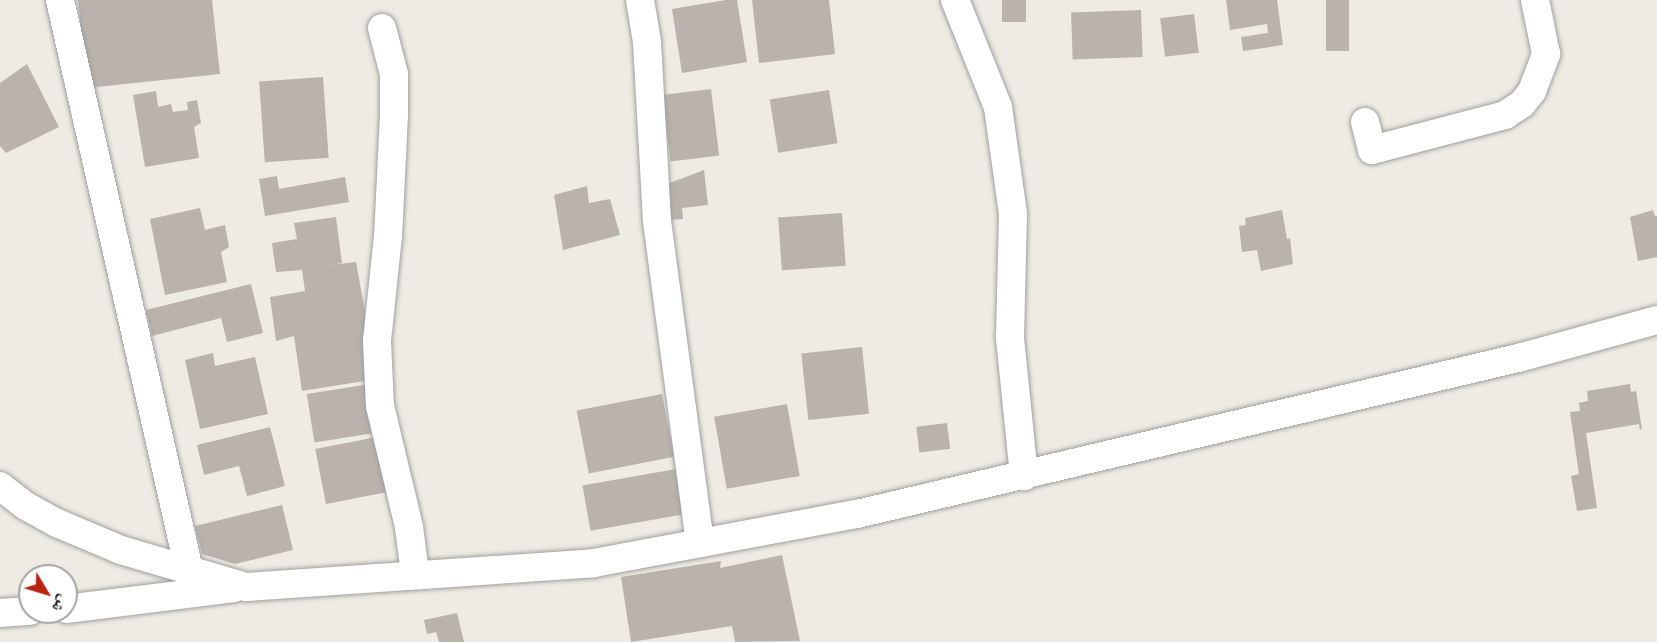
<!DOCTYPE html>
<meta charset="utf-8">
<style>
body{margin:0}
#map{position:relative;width:1657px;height:642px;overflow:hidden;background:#edebe3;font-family:"Public Sans","Noto Naskh Arabic",sans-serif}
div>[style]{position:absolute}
.building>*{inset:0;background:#b9b3ac;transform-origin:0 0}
.roads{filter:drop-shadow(0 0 2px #a0a0a0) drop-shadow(0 0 2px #a0a0a0)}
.minor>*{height:28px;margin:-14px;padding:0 14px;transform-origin:14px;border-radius:14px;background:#fff}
span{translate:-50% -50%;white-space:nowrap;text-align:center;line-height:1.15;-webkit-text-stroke:6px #fff;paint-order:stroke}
.north{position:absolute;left:18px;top:564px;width:60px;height:60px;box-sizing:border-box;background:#fff;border:2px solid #a4a4a4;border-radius:50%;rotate:128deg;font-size:16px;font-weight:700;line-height:24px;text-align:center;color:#1c1c1c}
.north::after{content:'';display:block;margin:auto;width:21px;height:27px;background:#b72412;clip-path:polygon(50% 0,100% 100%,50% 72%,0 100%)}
</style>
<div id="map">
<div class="building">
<i style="clip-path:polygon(78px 0,212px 0,220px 74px,87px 88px)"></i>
<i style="clip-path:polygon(726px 0,737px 0,747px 62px,682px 73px,672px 9px)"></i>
<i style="clip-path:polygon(752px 0,829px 0,835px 54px,759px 63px)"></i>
<i style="left:1002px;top:0;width:24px;height:22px"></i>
<i style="clip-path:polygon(1226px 0,1277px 0,1283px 45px,1243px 51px,1241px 37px,1268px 33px,1267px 24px,1230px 30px)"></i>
<i style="left:1326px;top:0;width:23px;height:51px"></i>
<i style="left:1141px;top:10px;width:47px;height:70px;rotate:88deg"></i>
<i style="left:1194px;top:14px;width:39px;height:34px;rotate:83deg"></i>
<i style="clip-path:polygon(27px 64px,59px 127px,6px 153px,0 146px,0 83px)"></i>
<i style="left:323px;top:77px;width:81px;height:64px;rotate:86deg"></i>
<i style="left:711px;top:89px;width:67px;height:49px;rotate:83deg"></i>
<i style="left:829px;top:90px;width:54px;height:60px;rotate:81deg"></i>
<i style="clip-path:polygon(156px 91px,158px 107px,171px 104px,173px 112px,188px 110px,187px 102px,197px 100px,201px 123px,194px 127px,199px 158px,145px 167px,133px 95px)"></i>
<i style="clip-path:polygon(704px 170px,708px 205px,682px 208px,683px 219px,671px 220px,667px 184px)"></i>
<i style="clip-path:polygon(277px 176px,279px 189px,345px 177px,349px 202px,265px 216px,259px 179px)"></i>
<i style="clip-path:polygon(587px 186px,589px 203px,610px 199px,620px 235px,563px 250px,554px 195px)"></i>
<i style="clip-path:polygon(200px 208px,205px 230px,225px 225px,229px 247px,221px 252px,227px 282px,165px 295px,150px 219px)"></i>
<i style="clip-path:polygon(1282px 210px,1287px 239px,1290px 238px,1293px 264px,1261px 271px,1257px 250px,1242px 252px,1239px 226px,1246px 225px,1245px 218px)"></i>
<i style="clip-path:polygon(1653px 210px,1655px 216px,1657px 216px,1657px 257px,1638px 261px,1630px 217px)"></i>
<i style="left:842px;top:213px;width:53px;height:64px;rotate:86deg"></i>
<i style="clip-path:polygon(336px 217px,342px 263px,331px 265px,356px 262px,377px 379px,302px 391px,294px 336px,276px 341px,270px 297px,305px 291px,302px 270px,276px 272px,272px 243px,297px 239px,294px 223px)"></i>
<i style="clip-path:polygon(251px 284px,263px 333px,227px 342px,221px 318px,152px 336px,146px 310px)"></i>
<i style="left:862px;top:347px;width:67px;height:61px;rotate:84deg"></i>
<i style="clip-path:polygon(213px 353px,215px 366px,255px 357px,268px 414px,200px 429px,185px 360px)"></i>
<i style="left:370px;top:384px;width:49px;height:64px;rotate:81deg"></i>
<i style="clip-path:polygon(1630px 384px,1631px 392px,1636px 391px,1642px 429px,1640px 430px,1639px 424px,1586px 433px,1597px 508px,1577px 511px,1571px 476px,1579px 474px,1570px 412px,1580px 411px,1579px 403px,1588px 401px,1587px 391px)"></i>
<i style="left:662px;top:394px;width:64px;height:87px;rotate:79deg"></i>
<i style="left:787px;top:404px;width:73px;height:74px;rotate:80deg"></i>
<i style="left:947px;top:423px;width:26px;height:31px;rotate:83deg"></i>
<i style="clip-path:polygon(270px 427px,285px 486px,247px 496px,239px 466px,204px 475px,197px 445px)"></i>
<i style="left:382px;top:436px;width:56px;height:68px;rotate:79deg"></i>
<i style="left:676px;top:469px;width:46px;height:95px;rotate:80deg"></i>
<i style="clip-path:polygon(282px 505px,293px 550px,235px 564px,202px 554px,195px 526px)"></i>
<i style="clip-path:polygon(782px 555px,800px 641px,735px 642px,732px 626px,631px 642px,621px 577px,721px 561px,720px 568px)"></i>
<i style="clip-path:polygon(457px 613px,464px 642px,439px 642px,436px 632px,427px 634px,424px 620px)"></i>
</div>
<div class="roads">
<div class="minor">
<i style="left:60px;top:0;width:584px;rotate:77.25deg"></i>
<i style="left:640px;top:0;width:43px;rotate:80.5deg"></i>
<i style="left:647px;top:42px;width:179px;rotate:86.8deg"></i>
<i style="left:657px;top:221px;width:325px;rotate:82.4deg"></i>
<i style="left:955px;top:0;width:115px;rotate:68.1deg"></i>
<i style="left:998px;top:107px;width:108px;rotate:82deg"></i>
<i style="left:1013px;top:214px;width:124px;rotate:91.4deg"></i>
<i style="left:1010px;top:338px;width:139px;rotate:84.2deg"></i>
<i style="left:382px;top:28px;width:48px;rotate:75.4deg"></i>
<i style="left:394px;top:74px;width:41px;rotate:90deg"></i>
<i style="left:394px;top:115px;width:121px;rotate:92.8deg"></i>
<i style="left:388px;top:236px;width:106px;rotate:96deg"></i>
<i style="left:377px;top:341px;width:65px;rotate:87.4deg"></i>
<i style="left:380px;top:406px;width:124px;rotate:76.5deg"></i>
<i style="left:409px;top:527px;width:46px;rotate:82.6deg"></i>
<i style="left:1365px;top:122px;width:29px;rotate:76deg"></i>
<i style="left:1372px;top:150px;width:138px;rotate:-14.7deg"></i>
<i style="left:1505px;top:115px;width:20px;rotate:-33deg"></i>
<i style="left:1522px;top:104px;width:16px;rotate:-52deg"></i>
<i style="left:1532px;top:91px;width:40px;rotate:-69deg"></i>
<i style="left:1546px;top:54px;width:55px;rotate:-101.5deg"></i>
<i style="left:0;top:486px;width:33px;rotate:38deg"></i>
<i style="left:26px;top:506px;width:35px;rotate:29deg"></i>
<i style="left:57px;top:523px;width:69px;rotate:22.9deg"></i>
<i style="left:121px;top:550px;width:130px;rotate:16.5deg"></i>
<i style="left:246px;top:587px;width:349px;rotate:-3.9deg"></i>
<i style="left:594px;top:563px;width:268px;rotate:-10.6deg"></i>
<i style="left:857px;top:514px;width:683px;rotate:-13.28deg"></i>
<i style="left:1522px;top:357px;width:140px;rotate:-15.3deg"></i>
<i style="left:66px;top:609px;width:169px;rotate:-7.1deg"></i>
<i style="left:0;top:613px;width:30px;rotate:-4deg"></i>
</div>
</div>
<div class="north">ش</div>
</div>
